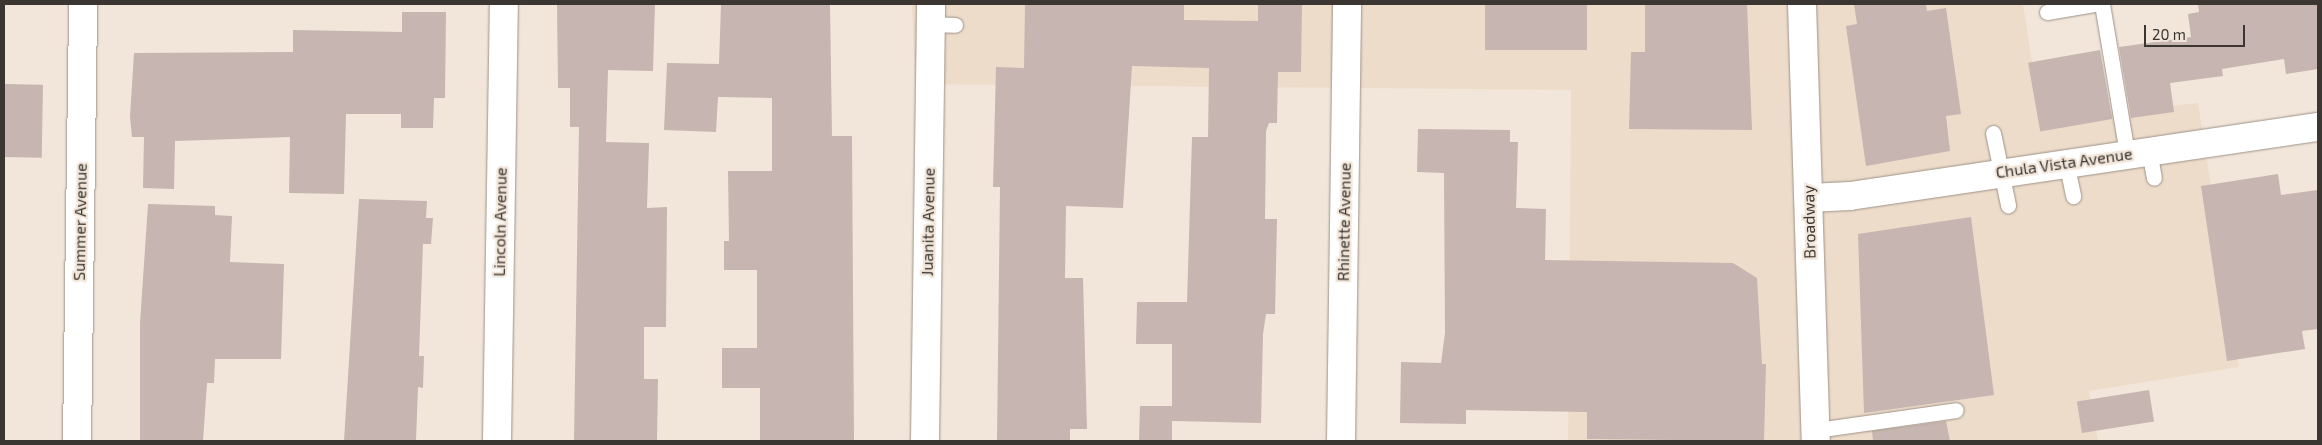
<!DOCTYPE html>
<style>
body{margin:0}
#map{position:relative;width:2322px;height:445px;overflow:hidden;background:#f2e6da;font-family:"Exo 2",sans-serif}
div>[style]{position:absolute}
.built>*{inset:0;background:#eedcca}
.building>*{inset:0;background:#c6b5b0;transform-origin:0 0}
.roads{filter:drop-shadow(0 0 1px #9d9287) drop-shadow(0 0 1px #9d9287)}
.lane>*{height:15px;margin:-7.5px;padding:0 7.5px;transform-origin:7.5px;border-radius:7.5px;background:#fff}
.street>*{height:28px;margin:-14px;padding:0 14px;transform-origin:14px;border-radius:14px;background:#fff}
.secondary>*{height:28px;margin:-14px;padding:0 14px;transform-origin:14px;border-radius:14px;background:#fff}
span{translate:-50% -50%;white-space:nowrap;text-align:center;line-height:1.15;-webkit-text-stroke:4.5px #f2e6da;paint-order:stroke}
.street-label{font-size:16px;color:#3b3632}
.frame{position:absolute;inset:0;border:5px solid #3b3632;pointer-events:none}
.scale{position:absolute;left:2144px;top:25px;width:101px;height:22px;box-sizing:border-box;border:2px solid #3b3632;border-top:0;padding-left:6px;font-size:15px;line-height:18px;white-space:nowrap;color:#3b3632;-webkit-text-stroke:4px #f2e6da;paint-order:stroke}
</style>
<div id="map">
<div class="built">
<i style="clip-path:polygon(912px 4px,2023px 4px,2041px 119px,2198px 103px,2239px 367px,2089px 391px,2098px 441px,1568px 441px,1571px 90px,915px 84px)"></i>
</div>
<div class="building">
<i style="clip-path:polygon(557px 4px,655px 4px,653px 71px,608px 70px,606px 142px,649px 143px,647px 208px,667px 207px,666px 327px,644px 327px,644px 379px,658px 379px,657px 441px,574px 441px,579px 127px,570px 127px,570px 88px,558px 88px)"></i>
<i style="clip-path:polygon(721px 4px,830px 4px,832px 136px,852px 136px,854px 441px,760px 441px,760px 388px,722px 388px,722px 348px,757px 348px,757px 270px,724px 270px,724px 241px,729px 241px,728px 171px,772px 171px,772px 98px,718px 97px,716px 132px,664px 130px,667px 63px,719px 64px)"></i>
<i style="clip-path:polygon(1025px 4px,1184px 4px,1184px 20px,1258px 21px,1258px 4px,1302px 4px,1301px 72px,1278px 72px,1277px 123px,1269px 123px,1266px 131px,1265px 219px,1277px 219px,1275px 314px,1266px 314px,1263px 334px,1261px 423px,1172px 421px,1172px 441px,1139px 441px,1140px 406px,1172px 406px,1172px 344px,1136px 344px,1137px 302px,1187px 302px,1192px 137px,1208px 137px,1209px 68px,1132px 66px,1123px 208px,1066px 206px,1065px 278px,1083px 278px,1087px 429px,1070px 429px,1070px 441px,997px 441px,1000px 187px,993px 187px,996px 67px,1024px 68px)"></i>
<i style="left:1485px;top:4px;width:102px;height:46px"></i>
<i style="clip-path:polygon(1645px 4px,1747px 4px,1752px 130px,1629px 129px,1631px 52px,1645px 52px)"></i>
<i style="clip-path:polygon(1854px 4px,1926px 4px,1927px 11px,1946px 8px,1961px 114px,1946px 116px,1950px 151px,1866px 166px,1846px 26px,1857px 24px)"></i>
<i style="clip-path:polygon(2198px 4px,2318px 4px,2318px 69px,2286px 74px,2284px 59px,2222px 69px,2223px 76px,2170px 83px,2174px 112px,2131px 118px,2119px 47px,2191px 37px,2188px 14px,2199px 12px)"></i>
<i style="clip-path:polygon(402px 12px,446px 12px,445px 98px,434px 98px,433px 128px,401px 128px,401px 114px,346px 114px,344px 194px,289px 193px,290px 137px,175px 141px,174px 189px,143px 188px,144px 137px,132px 137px,130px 117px,134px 53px,293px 52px,293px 30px,402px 32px)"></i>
<i style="left:2100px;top:50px;width:70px;height:73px;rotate:80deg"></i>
<i style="left:4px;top:84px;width:39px;height:73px;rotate:1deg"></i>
<i style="clip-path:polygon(1418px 129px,1510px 130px,1510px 142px,1518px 142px,1516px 208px,1546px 209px,1545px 260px,1733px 263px,1757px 278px,1762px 364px,1766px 364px,1764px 441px,1587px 439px,1587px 412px,1466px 410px,1466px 424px,1400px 423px,1401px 362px,1441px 363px,1445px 333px,1444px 173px,1417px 172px)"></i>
<i style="clip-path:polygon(2278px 174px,2281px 195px,2318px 190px,2318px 329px,2302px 331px,2305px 349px,2227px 361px,2201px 186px)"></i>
<i style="clip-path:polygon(359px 199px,427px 201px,426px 218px,433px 218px,431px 244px,423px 244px,419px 356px,424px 356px,423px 388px,418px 387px,416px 441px,344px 441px)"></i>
<i style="clip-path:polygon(148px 204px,215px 206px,215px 215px,232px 216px,230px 262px,284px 264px,281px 359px,215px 359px,214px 383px,207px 383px,203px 441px,140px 441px,140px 323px)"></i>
<i style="clip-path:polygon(1971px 217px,1994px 395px,1864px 413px,1858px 234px)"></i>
<i style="left:2149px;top:390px;width:32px;height:73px;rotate:81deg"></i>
<i style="clip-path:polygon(1946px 421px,1950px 441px,1873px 441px,1872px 431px)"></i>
</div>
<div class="roads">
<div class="lane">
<i style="left:2102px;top:4px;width:151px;rotate:80.5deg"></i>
<i style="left:2047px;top:12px;width:49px;rotate:-9.5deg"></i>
<i style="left:930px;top:24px;width:25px;rotate:2deg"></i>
<i style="left:1993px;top:133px;width:74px;rotate:78.2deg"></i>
<i style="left:2149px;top:150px;width:28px;rotate:80deg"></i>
<i style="left:2066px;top:162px;width:35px;rotate:78deg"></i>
<i style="left:1816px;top:430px;width:141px;rotate:-8.1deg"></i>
</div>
<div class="street">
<i style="left:1809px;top:198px;width:41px;rotate:-2.8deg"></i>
<i style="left:1850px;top:196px;width:473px;rotate:-8.4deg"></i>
<i style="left:77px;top:441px;width:437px;rotate:-89.2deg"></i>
<i style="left:497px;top:441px;width:437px;rotate:-89.1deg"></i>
<i style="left:925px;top:441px;width:437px;rotate:-89.2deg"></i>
<i style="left:1341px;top:441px;width:437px;rotate:-89.2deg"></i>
</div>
<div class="secondary">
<i style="left:1802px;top:4px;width:437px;rotate:88.2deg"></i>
</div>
</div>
<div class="street-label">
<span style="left:2064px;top:163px;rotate:-8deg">Chula Vista Avenue</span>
<span style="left:80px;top:222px;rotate:-89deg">Summer Avenue</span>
<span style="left:500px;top:222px;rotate:-89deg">Lincoln Avenue</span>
<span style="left:928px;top:222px;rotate:-89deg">Juanita Avenue</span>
<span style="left:1344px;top:222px;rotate:-89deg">Rhinette Avenue</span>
<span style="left:1809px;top:222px;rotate:-91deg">Broadway</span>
</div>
<div class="frame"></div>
<div class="scale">20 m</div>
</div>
